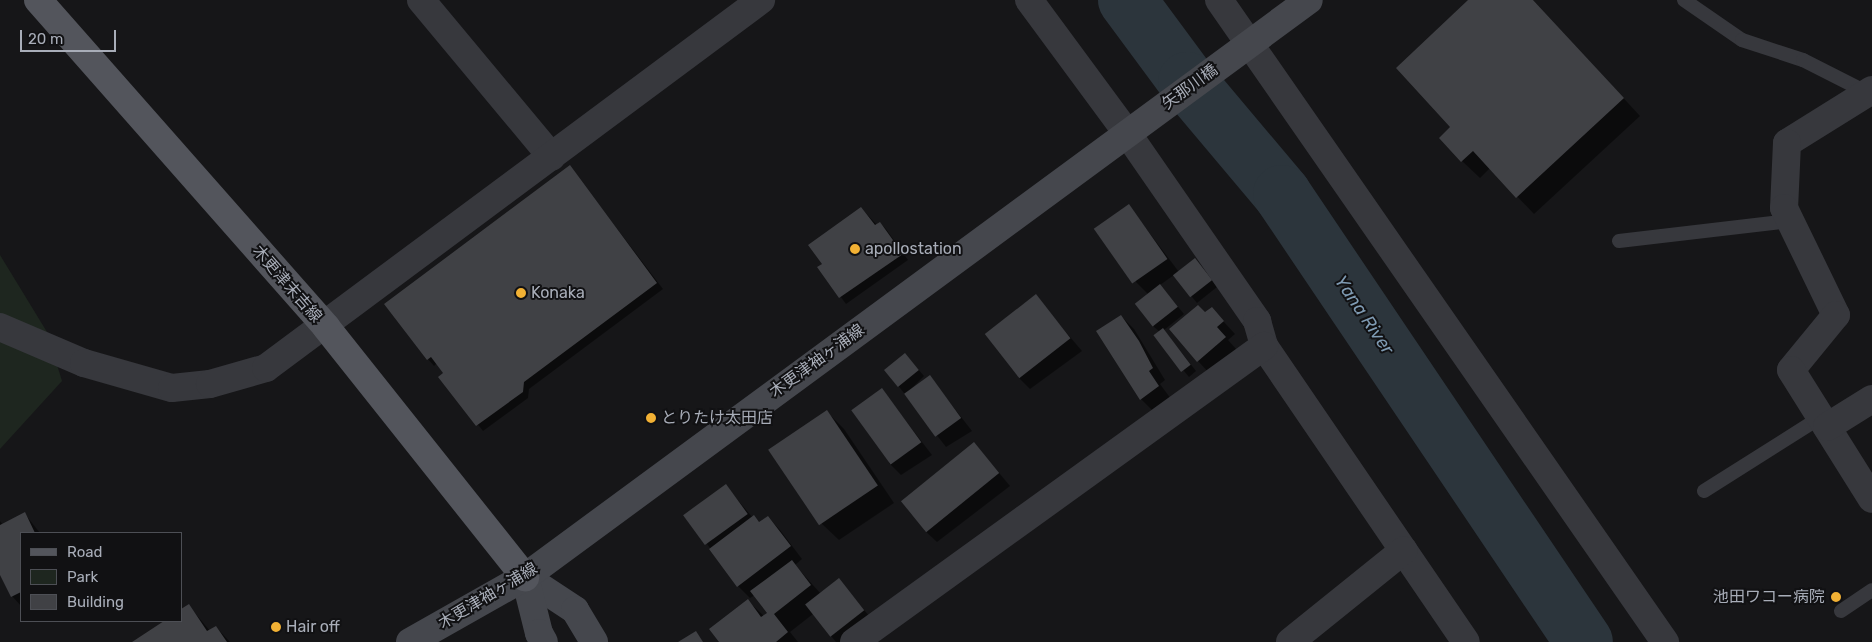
<!DOCTYPE html>
<meta charset="utf-8">
<style>
body{margin:0}
#map{position:relative;width:1872px;height:642px;overflow:hidden;background:#161618;font-family:Rubik,"Noto Sans JP",sans-serif}
div>[style]{position:absolute}
.green>*{inset:0;background:#1e261f}
.shadow>*{inset:0;background:#0007}
.river>*{height:58px;margin:-29px;padding:0 29px;transform-origin:29px;border-radius:29px;background:#2c353c}
.building>*{inset:0;background:#404145;transform-origin:0 0}
.lane>*{height:14px;margin:-7px;padding:0 7px;transform-origin:7px;border-radius:7px;background:#37383d}
.street>*{height:28px;margin:-14px;padding:0 14px;transform-origin:14px;border-radius:14px;background:#37383d}
.secondary>*{height:28px;margin:-14px;padding:0 14px;transform-origin:14px;border-radius:14px;background:#45474d}
.primary>*{height:28px;margin:-14px;padding:0 14px;transform-origin:14px;border-radius:14px;background:#53555c}
.dots>*{width:14px;height:14px;translate:-50% -50%;box-sizing:border-box;border:2px solid #111113;border-radius:50%}
span{translate:-50% -50%;white-space:nowrap;text-align:center;line-height:1.15;-webkit-text-stroke:4px #111113;paint-order:stroke}
.street-label{font-size:16px;color:#a8adb8}
.poi-label{font-size:16px;color:#a8adb8}
.left{translate:0 -50%;text-align:left}
.right{translate:-100% -50%;text-align:right}
.water-label{font-size:18px;color:#7f9bb3;font-style:italic}
.legend{position:absolute;left:20px;top:532px;width:162px;height:90px;box-sizing:border-box;background:#111113;border:1px solid #4d4f55;margin:0;padding:6px 9px;list-style:none;font-size:15px;color:#a8adb8}
.legend li{display:flex;align-items:center;gap:10px;height:25px}
.legend b{width:25px;border:1px solid #4d4f55}
.scale{position:absolute;left:20px;top:30px;width:96px;height:22px;box-sizing:border-box;border:2px solid #a8adb8;border-top:0;padding-left:6px;font-size:15px;line-height:18px;white-space:nowrap;color:#a8adb8;-webkit-text-stroke:4px #111113;paint-order:stroke}
</style>
<div id="map">
<div class="green">
<i style="clip-path:polygon(0 255px,47px 332px,62px 381px,0 449px)"></i>
</div>
<div class="shadow">
<i style="clip-path:polygon(1470px 0,1533px 0,1640px 116px,1534px 214px,1490px 168px,1480px 178px,1462px 161px,1452px 127px)"></i>
<i style="clip-path:polygon(570px 167px,663px 289px,529px 389px,528px 398px,483px 431px,440px 377px,444px 373px,437px 363px,434px 366px,428px 359px,386px 304px)"></i>
<i style="clip-path:polygon(1129px 206px,1179px 272px,1201px 266px,1217px 287px,1197px 303px,1174px 275px,1160px 285px,1184px 314px,1164px 330px,1196px 371px,1189px 377px,1155px 336px,1160px 332px,1154px 327px,1149px 295px,1136px 282px)"></i>
<i style="clip-path:polygon(861px 208px,877px 225px,880px 223px,886px 229px,908px 260px,846px 304px,819px 268px)"></i>
<i style="clip-path:polygon(1035px 296px,1082px 351px,1030px 389px,1018px 377px)"></i>
<i style="clip-path:polygon(1212px 309px,1235px 334px,1228px 340px,1237px 350px,1210px 374px,1198px 361px,1206px 314px)"></i>
<i style="clip-path:polygon(1121px 316px,1134px 329px,1165px 380px,1160px 384px,1171px 399px,1153px 411px,1141px 399px)"></i>
<i style="clip-path:polygon(911px 361px,924px 376px,910px 390px,930px 377px,972px 431px,946px 447px,886px 370px)"></i>
<i style="clip-path:polygon(882px 390px,932px 455px,901px 475px,889px 463px)"></i>
<i style="clip-path:polygon(827px 412px,844px 429px,894px 503px,839px 540px,821px 523px)"></i>
<i style="clip-path:polygon(974px 443px,1010px 486px,937px 542px,924px 530px)"></i>
<i style="clip-path:polygon(726px 486px,753px 518px,760px 523px,768px 517px,780px 530px,802px 559px,795px 565px,821px 594px,839px 580px,875px 623px,852px 642px,836px 642px,813px 614px,790px 632px,798px 642px,720px 642px,748px 601px,764px 616px,768px 613px,755px 595px,750px 598px,738px 586px,707px 544px)"></i>
<i style="clip-path:polygon(25px 514px,40px 533px,21px 533px,21px 606px,12px 596px,0 572px,0 521px,3px 525px)"></i>
<i style="clip-path:polygon(189px 606px,210px 631px,216px 627px,230px 642px,134px 642px,166px 621px,181px 621px)"></i>
</div>
<div class="river">
<i style="left:1127px;top:0;width:101px;rotate:53.5deg"></i>
<i style="left:1187px;top:81px;width:148px;rotate:49.9deg"></i>
<i style="left:1282px;top:194px;width:540px;rotate:56.02deg"></i>
</div>
<div class="building">
<i style="clip-path:polygon(1468px 0,1533px 0,1624px 98px,1516px 198px,1473px 151px,1461px 162px,1439px 138px,1450px 127px,1396px 68px)"></i>
<i style="clip-path:polygon(570px 165px,657px 283px,524px 382px,523px 392px,476px 426px,438px 377px,443px 373px,431px 357px,427px 360px,384px 304px)"></i>
<i style="left:1129px;top:204px;width:67px;height:43px;rotate:55deg"></i>
<i style="clip-path:polygon(861px 207px,875px 225px,880px 222px,903px 254px,839px 298px,817px 267px,822px 264px,808px 245px)"></i>
<i style="left:1195px;top:258px;width:28px;height:28px;rotate:52deg"></i>
<i style="left:1160px;top:284px;width:29px;height:32px;rotate:52deg"></i>
<i style="left:1036px;top:294px;width:56px;height:65px;rotate:52deg"></i>
<i style="clip-path:polygon(1198px 305px,1205px 312px,1212px 307px,1224px 321px,1217px 327px,1226px 337px,1197px 362px,1169px 329px)"></i>
<i style="clip-path:polygon(1121px 315px,1139px 341px,1153px 368px,1149px 371px,1159px 386px,1140px 400px,1096px 331px)"></i>
<i style="left:1163px;top:328px;width:46px;height:12px;rotate:53deg"></i>
<i style="left:905px;top:353px;width:22px;height:27px;rotate:51deg"></i>
<i style="left:930px;top:375px;width:53px;height:32px;rotate:54deg"></i>
<i style="left:882px;top:388px;width:67px;height:38px;rotate:54deg"></i>
<i style="left:827px;top:410px;width:91px;height:71px;rotate:56deg"></i>
<i style="left:974px;top:442px;width:40px;height:94px;rotate:51deg"></i>
<i style="left:726px;top:484px;width:37px;height:53px;rotate:54deg"></i>
<i style="clip-path:polygon(25px 512px,35px 533px,21px 533px,21px 592px,11px 597px,0 575px,0 525px)"></i>
<i style="clip-path:polygon(754px 515px,759px 522px,768px 516px,791px 546px,737px 587px,709px 549px)"></i>
<i style="clip-path:polygon(792px 560px,811px 585px,774px 614px,788px 632px,776px 642px,719px 642px,709px 629px,748px 599px,761px 617px,767px 613px,750px 591px)"></i>
<i style="left:839px;top:578px;width:41px;height:43px;rotate:52deg"></i>
<i style="clip-path:polygon(189px 604px,207px 631px,216px 626px,227px 642px,132px 642px,164px 621px,181px 621px,181px 609px)"></i>
<i style="clip-path:polygon(696px 631px,703px 642px,678px 642px)"></i>
</div>
<div class="lane">
<i style="left:1684px;top:0;width:70px;rotate:34.6deg"></i>
<i style="left:1742px;top:40px;width:64px;rotate:18.2deg"></i>
<i style="left:1803px;top:60px;width:73px;rotate:26.9deg"></i>
<i style="left:1619px;top:241px;width:172px;rotate:-6.7deg"></i>
<i style="left:1704px;top:491px;width:138px;rotate:-32.3deg"></i>
<i style="left:1841px;top:611px;width:37px;rotate:-34deg"></i>
</div>
<div class="street">
<i style="left:421px;top:0;width:204px;rotate:50.2deg"></i>
<i style="left:1029px;top:0;width:165px;rotate:53.6deg"></i>
<i style="left:1127px;top:133px;width:229px;rotate:55.3deg"></i>
<i style="left:1257px;top:321px;width:26px;rotate:74deg"></i>
<i style="left:1264px;top:346px;width:358px;rotate:55.7deg"></i>
<i style="left:1219px;top:0;width:782px;rotate:55.21deg"></i>
<i style="left:1872px;top:90px;width:100px;rotate:148.1deg"></i>
<i style="left:1787px;top:143px;width:65px;rotate:92.6deg"></i>
<i style="left:1784px;top:208px;width:119px;rotate:64.1deg"></i>
<i style="left:1836px;top:315px;width:71px;rotate:129.3deg"></i>
<i style="left:1791px;top:370px;width:152px;rotate:57.9deg"></i>
<i style="left:0;top:327px;width:91px;rotate:23.2deg"></i>
<i style="left:84px;top:363px;width:91px;rotate:15.9deg"></i>
<i style="left:172px;top:388px;width:38px;rotate:-6deg"></i>
<i style="left:210px;top:384px;width:58px;rotate:-15.9deg"></i>
<i style="left:266px;top:368px;width:617px;rotate:-36.63deg"></i>
<i style="left:1827px;top:427px;width:53px;rotate:-31.9deg"></i>
<i style="left:854px;top:642px;width:506px;rotate:-35.83deg"></i>
<i style="left:1290px;top:642px;width:146px;rotate:-38.9deg"></i>
</div>
<div class="secondary">
<i style="left:525px;top:577px;width:60px;rotate:33.4deg"></i>
<i style="left:575px;top:610px;width:37px;rotate:59deg"></i>
<i style="left:525px;top:577px;width:58px;rotate:76deg"></i>
<i style="left:539px;top:633px;width:10px;rotate:61deg"></i>
<i style="left:410px;top:642px;width:132px;rotate:-29.5deg"></i>
<i style="left:525px;top:577px;width:973px;rotate:-36.35deg"></i>
</div>
<div class="primary">
<i style="left:38px;top:0;width:436px;rotate:48.6deg"></i>
<i style="left:326px;top:327px;width:320px;rotate:51.5deg"></i>
</div>
<div class="dots">
<i style="left:855px;top:249px;background:#f2b134"></i>
<i style="left:521px;top:293px;background:#f2b134"></i>
<i style="left:651px;top:418px;background:#f2b134"></i>
<i style="left:1836px;top:597px;background:#f2b134"></i>
<i style="left:276px;top:627px;background:#f2b134"></i>
</div>
<div class="street-label">
<span style="left:1190px;top:87px;rotate:-36deg">矢那川橋</span>
<span style="left:287px;top:284px;rotate:49deg">木更津末吉線</span>
<span style="left:817px;top:361px;rotate:-36deg">木更津袖ヶ浦線</span>
<span style="left:488px;top:596px;rotate:-31deg">木更津袖ヶ浦線</span>
</div>
<div class="poi-label">
<span class="left" style="left:865px;top:249px">apollostation</span>
<span class="left" style="left:531px;top:293px">Konaka</span>
<span class="left" style="left:661px;top:418px">とりたけ太田店</span>
<span class="right" style="left:1825px;top:597px">池田ワコー病院</span>
<span class="left" style="left:286px;top:627px">Hair off</span>
</div>
<div class="water-label">
<span style="left:1364px;top:315px;rotate:56deg">Yana River</span>
</div>
<ul class="legend">
<li><b style="height:6px;background:#53555c"></b>Road</li>
<li><b style="height:14px;background:#1e261f"></b>Park</li>
<li><b style="height:14px;background:#404145"></b>Building</li>
</ul>
<div class="scale">20 m</div>
</div>
